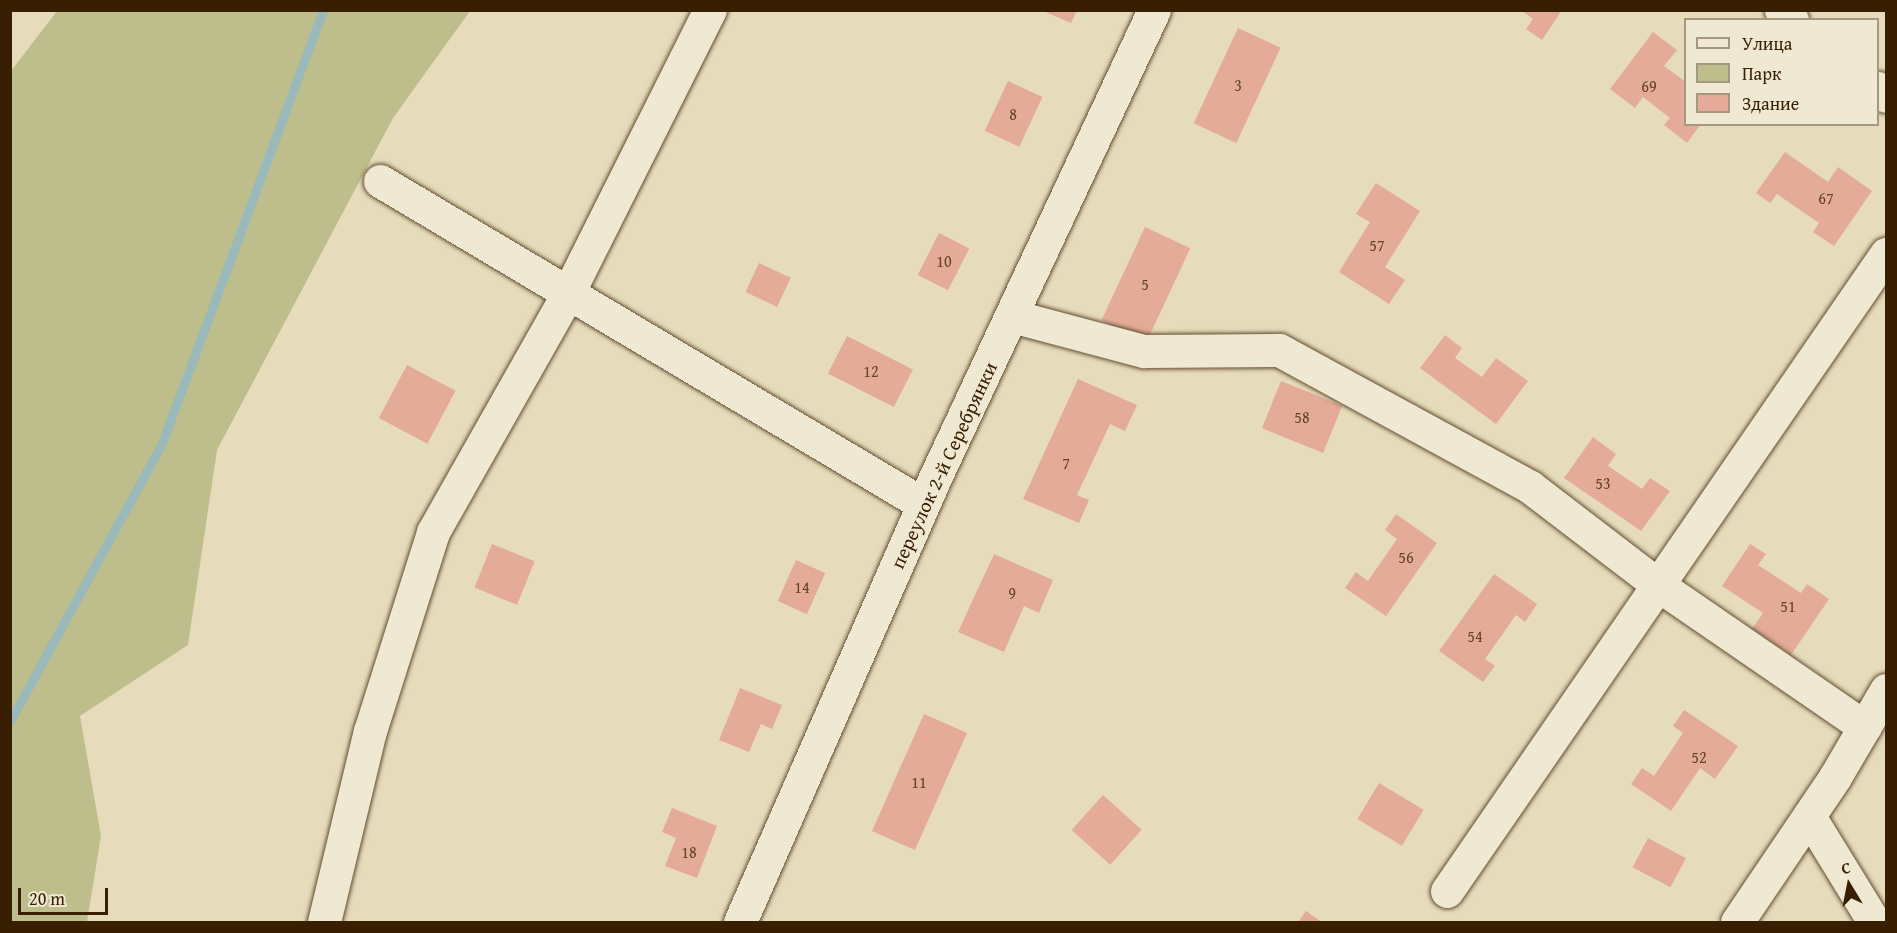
<!DOCTYPE html>
<meta charset="utf-8">
<style>
body{margin:0}
#map{position:relative;width:1897px;height:933px;overflow:hidden;background:#e6dcbb;font-family:"Gentium Book Plus",serif}
div>[style]{position:absolute}
.green>*{inset:0;background:#bdbe8b}
.stream>*{height:9px;margin:-4.5px;padding:0 4.5px;transform-origin:4.5px;border-radius:4.5px;background:#9ab9ba}
.building>*{inset:0;background:#e4ab98;transform-origin:0 0}
.roads{filter:drop-shadow(0 0 2px #644e30) drop-shadow(0 0 2px #644e30)}
.minor>*{height:33px;margin:-16.5px;padding:0 16.5px;transform-origin:16.5px;border-radius:16.5px;background:#efe8d3}
span{translate:-50% -50%;white-space:nowrap;text-align:center;line-height:1.15;-webkit-text-stroke:4.5px #efe8d3;paint-order:stroke}
.number-label{font-size:16px;color:#634228}
.number-label span{-webkit-text-stroke-width:0}
.street-label{font-size:20px;color:#381f02}
.frame{position:absolute;inset:0;border:12px solid #381f02;pointer-events:none}
.legend{position:absolute;left:1684px;top:18px;width:195px;height:108px;box-sizing:border-box;background:#efe8d3;border:2px solid #a6987f;margin:0;padding:8px 10px;list-style:none;font-size:18px;color:#381f02}
.legend li{display:flex;align-items:center;gap:12px;height:30px}
.legend b{width:30px;border:2px solid #a6987f}
.north{position:absolute;left:1819px;top:855px;width:60px;height:60px;-webkit-text-stroke:4px #efe8d3;paint-order:stroke;rotate:350deg;font-size:16px;font-weight:700;line-height:24px;text-align:center;color:#381f02}
.north::after{content:'';display:block;margin:auto;width:21px;height:27px;background:#381f02;clip-path:polygon(50% 0,100% 100%,50% 72%,0 100%)}
.scale{position:absolute;left:18px;top:888px;width:90px;height:27px;box-sizing:border-box;border:3px solid #381f02;border-top:0;padding-left:8px;font-size:18px;line-height:21px;white-space:nowrap;color:#381f02;-webkit-text-stroke:4px #efe8d3;paint-order:stroke}
</style>
<div id="map">
<div class="green">
<i style="clip-path:polygon(57px 11px,470px 11px,393px 118px,217px 450px,188px 645px,80px 716px,101px 836px,87px 922px,11px 922px,11px 71px)"></i>
</div>
<div class="stream">
<i style="left:10px;top:721px;width:317px;rotate:-61.3deg"></i>
<i style="left:162px;top:443px;width:462px;rotate:-69.6deg"></i>
</div>
<div class="building">
<i style="clip-path:polygon(1041px 10px,1077px 10px,1071px 23px)"></i>
<i style="clip-path:polygon(1521px 10px,1562px 10px,1542px 40px,1526px 29px,1533px 19px)"></i>
<i style="left:1238px;top:28px;width:47px;height:105px;rotate:25deg"></i>
<i style="clip-path:polygon(1653px 32px,1677px 50px,1664px 66px,1686px 82px,1686px 124px,1701px 124px,1687px 143px,1664px 125px,1670px 118px,1643px 97px,1635px 108px,1610px 89px)"></i>
<i style="left:1008px;top:81px;width:38px;height:55px;rotate:25deg"></i>
<i style="clip-path:polygon(1785px 152px,1828px 182px,1838px 167px,1872px 191px,1834px 246px,1813px 232px,1819px 223px,1777px 194px,1770px 203px,1756px 193px)"></i>
<i style="clip-path:polygon(1376px 183px,1420px 211px,1385px 267px,1405px 280px,1389px 304px,1339px 272px,1370px 222px,1356px 214px)"></i>
<i style="left:1145px;top:227px;width:50px;height:103px;rotate:25deg"></i>
<i style="left:939px;top:233px;width:34px;height:47px;rotate:27deg"></i>
<i style="left:759px;top:263px;width:35px;height:32px;rotate:25deg"></i>
<i style="clip-path:polygon(1445px 335px,1462px 348px,1455px 358px,1482px 377px,1496px 358px,1528px 381px,1496px 424px,1420px 368px)"></i>
<i style="left:847px;top:336px;width:74px;height:42px;rotate:27deg"></i>
<i style="left:407px;top:365px;width:55px;height:60px;rotate:28deg"></i>
<i style="clip-path:polygon(1078px 379px,1137px 405px,1125px 431px,1110px 424px,1077px 495px,1089px 500px,1079px 523px,1023px 499px)"></i>
<i style="left:1281px;top:381px;width:66px;height:51px;rotate:22deg"></i>
<i style="clip-path:polygon(1593px 437px,1616px 454px,1608px 466px,1642px 489px,1650px 478px,1670px 491px,1641px 531px,1564px 478px)"></i>
<i style="clip-path:polygon(1396px 514px,1437px 543px,1386px 616px,1345px 588px,1356px 572px,1368px 581px,1397px 539px,1385px 530px)"></i>
<i style="left:492px;top:544px;width:46px;height:47px;rotate:22deg"></i>
<i style="clip-path:polygon(1750px 544px,1766px 554px,1758px 565px,1801px 593px,1807px 584px,1829px 599px,1791px 655px,1752px 629px,1763px 613px,1722px 586px)"></i>
<i style="clip-path:polygon(994px 554px,1053px 580px,1039px 613px,1024px 606px,1004px 652px,958px 632px)"></i>
<i style="left:796px;top:560px;width:32px;height:45px;rotate:24deg"></i>
<i style="clip-path:polygon(1494px 574px,1537px 604px,1525px 622px,1516px 615px,1485px 659px,1495px 666px,1483px 682px,1439px 651px)"></i>
<i style="clip-path:polygon(740px 688px,782px 705px,772px 729px,761px 724px,749px 752px,719px 740px)"></i>
<i style="clip-path:polygon(1684px 710px,1738px 746px,1715px 779px,1700px 768px,1671px 811px,1631px 784px,1642px 768px,1654px 776px,1683px 733px,1673px 726px)"></i>
<i style="left:924px;top:714px;width:47px;height:128px;rotate:24deg"></i>
<i style="left:1379px;top:783px;width:52px;height:42px;rotate:31deg"></i>
<i style="left:1103px;top:795px;width:52px;height:47px;rotate:42deg"></i>
<i style="clip-path:polygon(672px 808px,717px 826px,697px 878px,665px 866px,676px 838px,662px 832px)"></i>
<i style="left:1648px;top:838px;width:43px;height:33px;rotate:28deg"></i>
<i style="clip-path:polygon(1306px 911px,1322px 922px,1298px 922px)"></i>
</div>
<div class="roads">
<div class="minor">
<i style="left:1781px;top:10px;width:15px;rotate:42deg"></i>
<i style="left:1878px;top:88px;width:11px;rotate:45deg"></i>
<i style="left:380px;top:181px;width:632px;rotate:30.75deg"></i>
<i style="left:1012px;top:316px;width:137px;rotate:14.9deg"></i>
<i style="left:1144px;top:351px;width:135px;rotate:-0.4deg"></i>
<i style="left:1279px;top:350px;width:286px;rotate:28.6deg"></i>
<i style="left:1530px;top:487px;width:165px;rotate:37.4deg"></i>
<i style="left:1661px;top:587px;width:247px;rotate:34.5deg"></i>
<i style="left:1809px;top:816px;width:124px;rotate:58.5deg"></i>
<i style="left:1447px;top:891px;width:774px;rotate:-55.43deg"></i>
<i style="left:324px;top:922px;width:196px;rotate:-76.5deg"></i>
<i style="left:370px;top:731px;width:209px;rotate:-72.4deg"></i>
<i style="left:433px;top:532px;width:274px;rotate:-60.5deg"></i>
<i style="left:568px;top:293px;width:317px;rotate:-63.4deg"></i>
<i style="left:740px;top:922px;width:480px;rotate:-66.3deg"></i>
<i style="left:933px;top:482px;width:521px;rotate:-64.91deg"></i>
<i style="left:1737px;top:922px;width:175px;rotate:-55.9deg"></i>
<i style="left:1835px;top:777px;width:101px;rotate:-59.6deg"></i>
</div>
</div>
<div class="number-label">
<span style="left:1238px;top:85px">3</span>
<span style="left:1649px;top:86px">69</span>
<span style="left:1013px;top:114px">8</span>
<span style="left:1826px;top:198px">67</span>
<span style="left:1377px;top:245px">57</span>
<span style="left:944px;top:261px">10</span>
<span style="left:1145px;top:284px">5</span>
<span style="left:871px;top:371px">12</span>
<span style="left:1302px;top:417px">58</span>
<span style="left:1066px;top:463px">7</span>
<span style="left:1603px;top:483px">53</span>
<span style="left:1406px;top:557px">56</span>
<span style="left:802px;top:587px">14</span>
<span style="left:1012px;top:593px">9</span>
<span style="left:1788px;top:606px">51</span>
<span style="left:1475px;top:636px">54</span>
<span style="left:1699px;top:757px">52</span>
<span style="left:919px;top:782px">11</span>
<span style="left:689px;top:852px">18</span>
</div>
<div class="street-label">
<span style="left:943px;top:465px;rotate:-65deg">переулок 2-й Серебрянки</span>
</div>
<div class="frame"></div>
<ul class="legend">
<li><b style="height:8px;background:#efe8d3"></b>Улица</li>
<li><b style="height:16px;background:#bdbe8b"></b>Парк</li>
<li><b style="height:16px;background:#e4ab98"></b>Здание</li>
</ul>
<div class="north">С</div>
<div class="scale">20 m</div>
</div>
